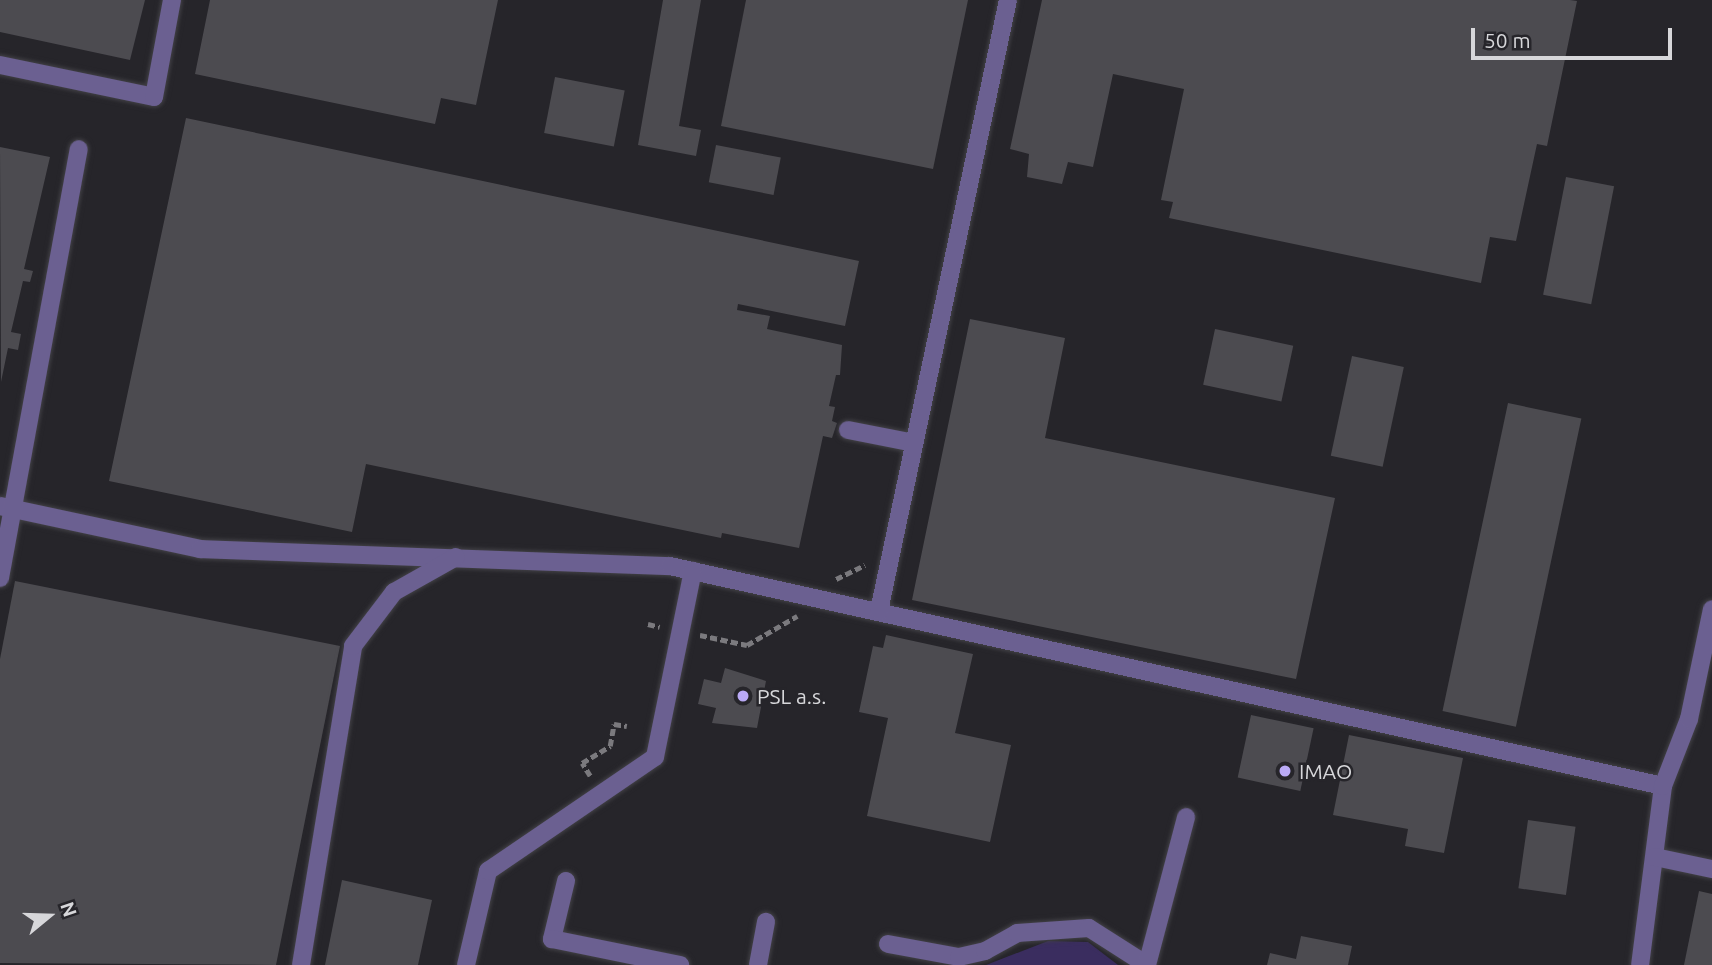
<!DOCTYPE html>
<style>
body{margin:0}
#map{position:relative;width:1712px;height:965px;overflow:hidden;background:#26252a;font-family:Ubuntu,sans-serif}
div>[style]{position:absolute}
.green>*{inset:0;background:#3a2d5f}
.building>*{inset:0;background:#4c4b50;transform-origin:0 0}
.path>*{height:4.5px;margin-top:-2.25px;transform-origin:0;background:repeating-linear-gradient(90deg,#7b7a7e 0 7px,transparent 0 10.5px)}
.roads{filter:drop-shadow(0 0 2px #424146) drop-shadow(0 0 2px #424146)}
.minor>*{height:18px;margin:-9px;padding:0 9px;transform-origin:9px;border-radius:9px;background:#6b6091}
.dots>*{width:19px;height:19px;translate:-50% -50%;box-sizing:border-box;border:4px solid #26252a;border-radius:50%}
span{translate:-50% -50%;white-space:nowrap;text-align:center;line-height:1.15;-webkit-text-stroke:5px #26252a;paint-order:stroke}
.poi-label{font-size:21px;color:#d7d7da}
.left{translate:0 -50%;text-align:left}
.north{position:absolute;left:14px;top:881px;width:70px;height:70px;-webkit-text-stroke:5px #26252a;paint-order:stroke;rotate:71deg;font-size:19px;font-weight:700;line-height:28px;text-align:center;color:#d7d7da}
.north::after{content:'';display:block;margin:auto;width:24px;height:32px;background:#d7d7da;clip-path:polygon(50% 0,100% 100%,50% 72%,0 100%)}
.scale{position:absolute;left:1471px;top:28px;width:201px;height:32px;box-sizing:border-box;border:4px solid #d7d7da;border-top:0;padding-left:9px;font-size:21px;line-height:24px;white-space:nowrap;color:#d7d7da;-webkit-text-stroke:5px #26252a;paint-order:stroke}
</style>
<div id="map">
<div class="green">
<i style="clip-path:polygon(1048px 941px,1088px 942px,1118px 965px,986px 965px)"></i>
</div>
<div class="building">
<i style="clip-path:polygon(0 0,145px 0,130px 60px,0 32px)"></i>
<i style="clip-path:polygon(210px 0,498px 0,476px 105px,441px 98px,435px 124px,195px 74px)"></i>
<i style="clip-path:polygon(663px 0,701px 0,679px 126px,701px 130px,696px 156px,638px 145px)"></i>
<i style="clip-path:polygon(746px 0,968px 0,933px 169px,721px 126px)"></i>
<i style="clip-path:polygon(1042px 0,1570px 0,1577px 1px,1547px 146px,1537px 144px,1516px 241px,1490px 237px,1481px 283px,1169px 218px,1173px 202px,1161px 200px,1184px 89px,1113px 74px,1093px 167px,1068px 162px,1062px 184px,1027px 177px,1029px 154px,1010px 149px)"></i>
<i style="left:555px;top:77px;width:71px;height:57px;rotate:11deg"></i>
<i style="clip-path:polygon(186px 118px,859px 261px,845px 326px,738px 304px,737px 310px,770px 316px,767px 329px,842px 345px,840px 375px,836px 375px,829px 406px,835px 407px,832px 421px,837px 423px,832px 438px,823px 436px,799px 548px,722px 533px,721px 538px,366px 464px,352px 532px,109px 481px)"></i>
<i style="left:716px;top:145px;width:66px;height:38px;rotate:11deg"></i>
<i style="clip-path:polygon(0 147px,50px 157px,24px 269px,33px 271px,30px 282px,23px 281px,11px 332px,21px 334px,18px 350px,8px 348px,1px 382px)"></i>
<i style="left:1566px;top:177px;width:49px;height:120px;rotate:11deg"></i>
<i style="clip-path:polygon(970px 319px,1065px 338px,1045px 438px,1335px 498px,1296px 679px,912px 600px)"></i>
<i style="left:1215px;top:329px;width:80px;height:57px;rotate:12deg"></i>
<i style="left:1352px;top:356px;width:53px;height:102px;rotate:12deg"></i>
<i style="left:1508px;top:403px;width:75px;height:315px;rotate:12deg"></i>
<i style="clip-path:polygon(15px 581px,340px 646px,276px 965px,0 963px,0 659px)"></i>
<i style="clip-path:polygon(886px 635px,973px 654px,955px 733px,1011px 745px,990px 842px,867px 816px,888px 718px,859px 712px,873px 646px,883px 648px)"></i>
<i style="clip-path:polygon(725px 668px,766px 681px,757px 728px,712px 723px,716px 708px,698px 704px,704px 679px,721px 683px)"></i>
<i style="left:1251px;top:715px;width:64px;height:64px;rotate:12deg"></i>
<i style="clip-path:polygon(1349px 735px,1463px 758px,1444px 853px,1405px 846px,1408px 829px,1333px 815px)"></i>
<i style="left:1528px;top:820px;width:48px;height:69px;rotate:8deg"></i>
<i style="clip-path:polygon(342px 880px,432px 900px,418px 965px,325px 965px)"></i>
<i style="clip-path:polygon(1699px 891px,1712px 894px,1712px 965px,1684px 965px)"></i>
<i style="clip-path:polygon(1301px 936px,1352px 946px,1348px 965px,1267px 965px,1270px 953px,1296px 959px)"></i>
</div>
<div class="path">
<i style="left:836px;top:579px;width:32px;rotate:-26deg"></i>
<i style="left:648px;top:624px;width:12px;rotate:14deg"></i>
<i style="left:700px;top:635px;width:48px;rotate:12deg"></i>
<i style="left:747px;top:645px;width:58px;rotate:-30.1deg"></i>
<i style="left:590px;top:776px;width:15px;rotate:-122deg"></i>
<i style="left:582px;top:763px;width:33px;rotate:-31deg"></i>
<i style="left:610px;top:746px;width:22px;rotate:-80deg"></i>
<i style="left:614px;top:724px;width:13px;rotate:9deg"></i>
</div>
<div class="roads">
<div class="minor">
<i style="left:0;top:65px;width:157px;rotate:11.7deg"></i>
<i style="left:154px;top:97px;width:99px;rotate:-79.5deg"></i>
<i style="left:848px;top:430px;width:67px;rotate:11.1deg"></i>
<i style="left:0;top:506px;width:205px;rotate:12.1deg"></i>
<i style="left:200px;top:549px;width:470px;rotate:2.1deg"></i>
<i style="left:670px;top:566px;width:1017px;rotate:12.49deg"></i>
<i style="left:1663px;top:786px;width:180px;rotate:97.3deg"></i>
<i style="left:0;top:578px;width:436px;rotate:-79.6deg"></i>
<i style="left:879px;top:611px;width:624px;rotate:-78.08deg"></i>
<i style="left:1663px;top:786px;width:72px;rotate:-68.8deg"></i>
<i style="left:1689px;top:719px;width:112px;rotate:-78.2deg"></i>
<i style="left:1655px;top:857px;width:58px;rotate:11.9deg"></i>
<i style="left:566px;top:881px;width:60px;rotate:103.6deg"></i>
<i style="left:552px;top:939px;width:131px;rotate:11.5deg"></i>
<i style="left:888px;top:944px;width:72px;rotate:10.4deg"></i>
<i style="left:959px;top:957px;width:27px;rotate:-13deg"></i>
<i style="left:985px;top:951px;width:37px;rotate:-29deg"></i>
<i style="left:1017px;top:933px;width:72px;rotate:-4deg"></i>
<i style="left:1089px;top:928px;width:69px;rotate:32.5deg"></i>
<i style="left:301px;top:965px;width:323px;rotate:-80.7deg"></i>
<i style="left:353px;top:646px;width:68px;rotate:-52.8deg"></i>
<i style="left:394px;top:592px;width:71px;rotate:-29.4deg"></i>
<i style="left:466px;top:965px;width:97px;rotate:-76.8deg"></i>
<i style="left:488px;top:871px;width:202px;rotate:-34.3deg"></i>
<i style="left:655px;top:757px;width:190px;rotate:-78.5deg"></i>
<i style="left:758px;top:965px;width:44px;rotate:-79.5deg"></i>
<i style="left:1147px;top:965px;width:153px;rotate:-75.2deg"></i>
</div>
</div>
<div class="dots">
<i style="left:743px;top:696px;background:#baaaf6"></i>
<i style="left:1285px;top:771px;background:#baaaf6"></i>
</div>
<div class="poi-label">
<span class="left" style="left:757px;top:696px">PSL a.s.</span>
<span class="left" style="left:1299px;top:771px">IMAO</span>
</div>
<div class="north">N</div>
<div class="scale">50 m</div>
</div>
